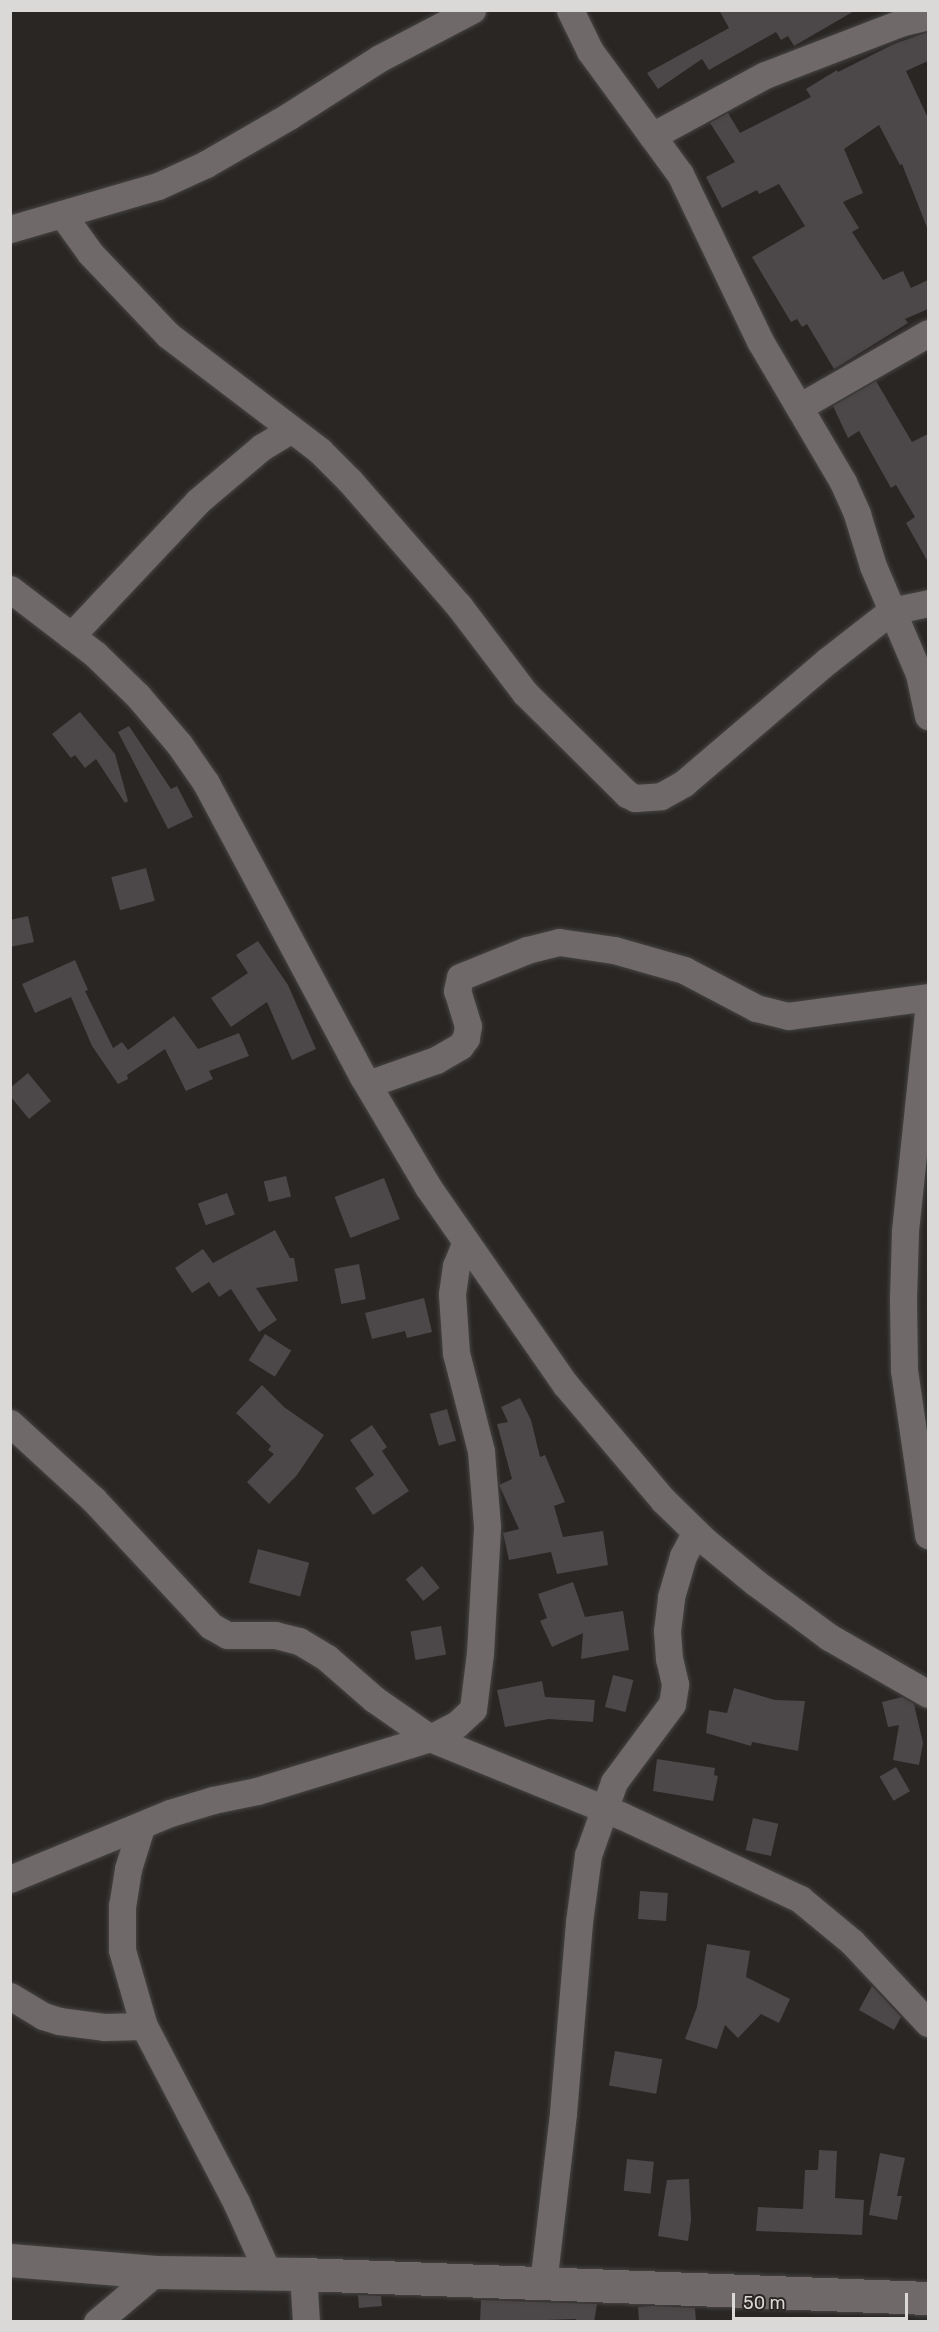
<!DOCTYPE html>
<style>
body{margin:0}
#map{position:relative;width:939px;height:2332px;overflow:hidden;background:#292624;font-family:Rubik,sans-serif}
div>[style]{position:absolute}
.building>*{inset:0;background:#4c4749;transform-origin:0 0}
.roads{filter:drop-shadow(0 0 2px #464443) drop-shadow(0 0 2px #464443)}
.minor>*{height:27px;margin:-13.5px;padding:0 13.5px;transform-origin:13.5px;border-radius:13.5px;background:#6f6a69}
.tertiary>*{height:33px;margin:-16.5px;padding:0 16.5px;transform-origin:16.5px;border-radius:16.5px;background:#6f6a69}
span{translate:-50% -50%;white-space:nowrap;text-align:center;line-height:1.15;-webkit-text-stroke:4.5px #292624;paint-order:stroke}
.frame{position:absolute;inset:0;border:12px solid #dbd9d8;pointer-events:none}
.scale{position:absolute;left:732px;top:2293px;width:176px;height:27px;box-sizing:border-box;border:3px solid #dbd9d8;border-top:0;padding-left:8px;font-size:18px;line-height:21px;white-space:nowrap;color:#dbd9d8;-webkit-text-stroke:4px #292624;paint-order:stroke}
</style>
<div id="map">
<div class="building">
<i style="clip-path:polygon(719px 10px,856px 10px,794px 46px,788px 36px,781px 40px,776px 32px,709px 70px,702px 59px,658px 89px,647px 73px,729px 28px)"></i>
<i style="clip-path:polygon(928px 32px,928px 61px,906px 71px,928px 118px,928px 230px,902px 164px,900px 165px,879px 125px,844px 149px,863px 193px,843px 202px,859px 228px,852px 232px,883px 280px,903px 271px,911px 288px,928px 280px,928px 309px,905px 319px,908px 323px,834px 369px,807px 324px,802px 327px,797px 319px,791px 322px,752px 257px,805px 226px,779px 184px,759px 194px,757px 190px,722px 208px,706px 177px,735px 162px,710px 123px,728px 113px,740px 133px,811px 97px,806px 89px,837px 70px,838px 72px,894px 44px)"></i>
<i style="clip-path:polygon(876px 381px,912px 442px,928px 434px,928px 562px,906px 523px,915px 517px,896px 485px,891px 488px,859px 431px,848px 438px,833px 406px)"></i>
<i style="clip-path:polygon(80px 712px,115px 754px,128px 801px,125px 803px,96px 759px,85px 768px,75px 755px,71px 758px,52px 734px)"></i>
<i style="clip-path:polygon(129px 726px,171px 789px,177px 786px,193px 817px,168px 829px,118px 732px)"></i>
<i style="left:146px;top:868px;width:34px;height:36px;rotate:75deg"></i>
<i style="clip-path:polygon(28px 916px,34px 942px,10px 947px,10px 920px)"></i>
<i style="clip-path:polygon(258px 941px,288px 985px,316px 1049px,292px 1060px,267px 1002px,231px 1027px,211px 998px,248px 973px,236px 955px)"></i>
<i style="clip-path:polygon(75px 960px,88px 990px,85px 991px,113px 1048px,122px 1042px,128px 1050px,174px 1016px,198px 1049px,239px 1033px,249px 1056px,209px 1071px,213px 1079px,186px 1091px,165px 1049px,127px 1075px,128px 1079px,118px 1084px,92px 1046px,71px 997px,35px 1013px,22px 984px)"></i>
<i style="clip-path:polygon(28px 1073px,51px 1101px,29px 1119px,10px 1096px,10px 1088px)"></i>
<i style="left:286px;top:1176px;width:21px;height:23px;rotate:76deg"></i>
<i style="left:384px;top:1178px;width:44px;height:53px;rotate:69deg"></i>
<i style="left:227px;top:1193px;width:23px;height:31px;rotate:70deg"></i>
<i style="clip-path:polygon(275px 1230px,290px 1258px,294px 1258px,298px 1281px,256px 1288px,277px 1320px,259px 1332px,231px 1289px,219px 1297px,209px 1282px,192px 1293px,175px 1268px,203px 1249px,213px 1263px)"></i>
<i style="left:359px;top:1264px;width:36px;height:25px;rotate:79deg"></i>
<i style="clip-path:polygon(424px 1298px,432px 1332px,407px 1338px,405px 1331px,372px 1339px,365px 1313px)"></i>
<i style="left:265px;top:1334px;width:31px;height:31px;rotate:32deg"></i>
<i style="clip-path:polygon(262px 1385px,284px 1407px,324px 1435px,297px 1475px,269px 1504px,247px 1482px,274px 1454px,268px 1450px,271px 1446px,236px 1413px)"></i>
<i style="clip-path:polygon(520px 1398px,531px 1420px,540px 1457px,545px 1455px,565px 1502px,554px 1506px,563px 1537px,603px 1531px,608px 1565px,557px 1574px,551px 1552px,509px 1560px,503px 1533px,519px 1529px,499px 1485px,512px 1479px,497px 1424px,508px 1422px,501px 1407px)"></i>
<i style="left:447px;top:1409px;width:33px;height:18px;rotate:74deg"></i>
<i style="clip-path:polygon(372px 1425px,387px 1447px,382px 1451px,409px 1491px,373px 1515px,355px 1488px,374px 1475px,350px 1440px)"></i>
<i style="left:258px;top:1549px;width:53px;height:35px;rotate:15deg"></i>
<i style="left:422px;top:1566px;width:28px;height:21px;rotate:51deg"></i>
<i style="clip-path:polygon(573px 1582px,585px 1617px,623px 1611px,629px 1650px,581px 1659px,583px 1633px,552px 1647px,540px 1621px,547px 1618px,538px 1594px)"></i>
<i style="left:441px;top:1626px;width:29px;height:31px;rotate:80deg"></i>
<i style="left:613px;top:1675px;width:21px;height:33px;rotate:14deg"></i>
<i style="clip-path:polygon(542px 1681px,545px 1697px,595px 1700px,593px 1722px,549px 1719px,505px 1727px,497px 1690px)"></i>
<i style="clip-path:polygon(734px 1688px,775px 1700px,805px 1701px,798px 1751px,752px 1742px,751px 1746px,706px 1733px,709px 1710px,727px 1713px)"></i>
<i style="clip-path:polygon(902px 1697px,914px 1704px,923px 1743px,919px 1765px,893px 1760px,899px 1725px,888px 1727px,882px 1702px)"></i>
<i style="clip-path:polygon(657px 1759px,715px 1768px,714px 1775px,718px 1776px,713px 1801px,653px 1791px)"></i>
<i style="left:896px;top:1767px;width:28px;height:19px;rotate:60deg"></i>
<i style="left:753px;top:1818px;width:26px;height:33px;rotate:13deg"></i>
<i style="left:640px;top:1891px;width:28px;height:28px;rotate:4deg"></i>
<i style="clip-path:polygon(707px 1944px,750px 1951px,746px 1977px,790px 1999px,779px 2023px,761px 2014px,738px 2038px,725px 2025px,717px 2049px,685px 2039px,697px 2007px)"></i>
<i style="clip-path:polygon(872px 1986px,901px 2017px,894px 2030px,859px 2010px)"></i>
<i style="left:615px;top:2051px;width:48px;height:35px;rotate:10deg"></i>
<i style="clip-path:polygon(819px 2150px,837px 2151px,835px 2198px,864px 2200px,862px 2235px,756px 2231px,758px 2207px,803px 2209px,805px 2170px,818px 2170px)"></i>
<i style="clip-path:polygon(880px 2153px,905px 2158px,897px 2196px,902px 2196px,897px 2220px,869px 2215px)"></i>
<i style="left:627px;top:2159px;width:27px;height:32px;rotate:6deg"></i>
<i style="clip-path:polygon(689px 2179px,691px 2220px,688px 2241px,658px 2236px,667px 2180px)"></i>
<i style="clip-path:polygon(358px 2295px,381px 2296px,382px 2306px,359px 2308px)"></i>
<i style="clip-path:polygon(481px 2300px,597px 2304px,594px 2322px,576px 2322px,576px 2319px,480px 2322px)"></i>
<i style="clip-path:polygon(652px 2306px,695px 2308px,696px 2322px,639px 2322px,638px 2307px)"></i>
</div>
<div class="roads">
<div class="minor">
<i style="left:570px;top:10px;width:46px;rotate:64deg"></i>
<i style="left:590px;top:51px;width:152px;rotate:53.8deg"></i>
<i style="left:680px;top:174px;width:185px;rotate:64.4deg"></i>
<i style="left:760px;top:341px;width:164px;rotate:59.5deg"></i>
<i style="left:843px;top:482px;width:35px;rotate:66deg"></i>
<i style="left:857px;top:514px;width:54px;rotate:72.9deg"></i>
<i style="left:873px;top:566px;width:117px;rotate:66.9deg"></i>
<i style="left:919px;top:674px;width:43px;rotate:77.9deg"></i>
<i style="left:652px;top:136px;width:128px;rotate:-28.4deg"></i>
<i style="left:765px;top:75px;width:148px;rotate:-21deg"></i>
<i style="left:903px;top:22px;width:26px;rotate:-13deg"></i>
<i style="left:62px;top:214px;width:48px;rotate:54.3deg"></i>
<i style="left:90px;top:253px;width:113px;rotate:46.4deg"></i>
<i style="left:168px;top:335px;width:191px;rotate:37.3deg"></i>
<i style="left:320px;top:451px;width:42px;rotate:45deg"></i>
<i style="left:350px;top:481px;width:166px;rotate:48.9deg"></i>
<i style="left:459px;top:606px;width:109px;rotate:52.8deg"></i>
<i style="left:525px;top:693px;width:144px;rotate:44.7deg"></i>
<i style="left:627px;top:794px;width:9px;rotate:27deg"></i>
<i style="left:635px;top:798px;width:26px;rotate:-4deg"></i>
<i style="left:661px;top:796px;width:26px;rotate:-29deg"></i>
<i style="left:684px;top:783px;width:188px;rotate:-40.5deg"></i>
<i style="left:827px;top:661px;width:81px;rotate:-38deg"></i>
<i style="left:891px;top:611px;width:38px;rotate:-12deg"></i>
<i style="left:10px;top:229px;width:154px;rotate:-16.2deg"></i>
<i style="left:158px;top:186px;width:53px;rotate:-24.6deg"></i>
<i style="left:206px;top:164px;width:96px;rotate:-30deg"></i>
<i style="left:289px;top:116px;width:108px;rotate:-32.5deg"></i>
<i style="left:380px;top:58px;width:104px;rotate:-27.6deg"></i>
<i style="left:799px;top:407px;width:149px;rotate:-29.8deg"></i>
<i style="left:10px;top:589px;width:107px;rotate:37.4deg"></i>
<i style="left:95px;top:654px;width:60px;rotate:44.3deg"></i>
<i style="left:138px;top:696px;width:63px;rotate:49.5deg"></i>
<i style="left:179px;top:744px;width:47px;rotate:55.3deg"></i>
<i style="left:206px;top:783px;width:333px;rotate:61.9deg"></i>
<i style="left:363px;top:1077px;width:128px;rotate:59.4deg"></i>
<i style="left:428px;top:1187px;width:240px;rotate:55.2deg"></i>
<i style="left:565px;top:1384px;width:152px;rotate:49.8deg"></i>
<i style="left:663px;top:1500px;width:59px;rotate:44.3deg"></i>
<i style="left:705px;top:1541px;width:66px;rotate:39.5deg"></i>
<i style="left:756px;top:1583px;width:91px;rotate:36.5deg"></i>
<i style="left:829px;top:1637px;width:114px;rotate:29.9deg"></i>
<i style="left:71px;top:636px;width:185px;rotate:-46.7deg"></i>
<i style="left:198px;top:501px;width:84px;rotate:-40.2deg"></i>
<i style="left:262px;top:447px;width:33px;rotate:-31deg"></i>
<i style="left:928px;top:1012px;width:221px;rotate:96deg"></i>
<i style="left:905px;top:1232px;width:67px;rotate:91.7deg"></i>
<i style="left:903px;top:1299px;width:71px;rotate:89.2deg"></i>
<i style="left:904px;top:1370px;width:167px;rotate:81.7deg"></i>
<i style="left:368px;top:1084px;width:72px;rotate:-19.4deg"></i>
<i style="left:436px;top:1060px;width:28px;rotate:-30deg"></i>
<i style="left:460px;top:1046px;width:10px;rotate:-53deg"></i>
<i style="left:466px;top:1038px;width:12px;rotate:-81deg"></i>
<i style="left:468px;top:1026px;width:37px;rotate:-107deg"></i>
<i style="left:457px;top:991px;width:14px;rotate:-78deg"></i>
<i style="left:460px;top:977px;width:72px;rotate:-21.9deg"></i>
<i style="left:527px;top:950px;width:33px;rotate:-14deg"></i>
<i style="left:559px;top:942px;width:56px;rotate:8.3deg"></i>
<i style="left:614px;top:950px;width:73px;rotate:15.9deg"></i>
<i style="left:684px;top:970px;width:81px;rotate:27.8deg"></i>
<i style="left:756px;top:1008px;width:33px;rotate:14deg"></i>
<i style="left:788px;top:1016px;width:141px;rotate:-7.7deg"></i>
<i style="left:10px;top:1423px;width:113px;rotate:42.5deg"></i>
<i style="left:93px;top:1499px;width:173px;rotate:47.1deg"></i>
<i style="left:211px;top:1626px;width:18px;rotate:29deg"></i>
<i style="left:227px;top:1635px;width:48px"></i>
<i style="left:275px;top:1635px;width:25px;rotate:14deg"></i>
<i style="left:299px;top:1641px;width:33px;rotate:31deg"></i>
<i style="left:327px;top:1658px;width:62px;rotate:41.1deg"></i>
<i style="left:374px;top:1699px;width:68px;rotate:34.9deg"></i>
<i style="left:430px;top:1738px;width:205px;rotate:22.1deg"></i>
<i style="left:620px;top:1815px;width:199px;rotate:25deg"></i>
<i style="left:800px;top:1899px;width:67px;rotate:39.6deg"></i>
<i style="left:852px;top:1942px;width:111px;rotate:46.8deg"></i>
<i style="left:141px;top:1827px;width:44px;rotate:107.2deg"></i>
<i style="left:128px;top:1869px;width:36px;rotate:99deg"></i>
<i style="left:122px;top:1905px;width:45px;rotate:90deg"></i>
<i style="left:122px;top:1950px;width:79px;rotate:73.9deg"></i>
<i style="left:144px;top:2026px;width:199px;rotate:62.4deg"></i>
<i style="left:236px;top:2202px;width:78px;rotate:65.7deg"></i>
<i style="left:10px;top:1879px;width:173px;rotate:-22.4deg"></i>
<i style="left:170px;top:1813px;width:45px;rotate:-16.8deg"></i>
<i style="left:213px;top:1800px;width:45px;rotate:-11.6deg"></i>
<i style="left:257px;top:1791px;width:181px;rotate:-17deg"></i>
<i style="left:430px;top:1738px;width:29px;rotate:-27deg"></i>
<i style="left:456px;top:1725px;width:23px;rotate:-43deg"></i>
<i style="left:473px;top:1709px;width:56px;rotate:-82.9deg"></i>
<i style="left:480px;top:1653px;width:127px;rotate:-86.8deg"></i>
<i style="left:487px;top:1526px;width:75px;rotate:-94.6deg"></i>
<i style="left:481px;top:1451px;width:101px;rotate:-104.3deg"></i>
<i style="left:456px;top:1353px;width:59px;rotate:-93.9deg"></i>
<i style="left:452px;top:1294px;width:28px;rotate:-82deg"></i>
<i style="left:456px;top:1266px;width:24px;rotate:-68deg"></i>
<i style="left:10px;top:1996px;width:39px;rotate:31deg"></i>
<i style="left:43px;top:2016px;width:17px;rotate:17deg"></i>
<i style="left:59px;top:2021px;width:45px;rotate:7.6deg"></i>
<i style="left:104px;top:2027px;width:40px;rotate:-1.4deg"></i>
<i style="left:303px;top:2274px;width:48px;rotate:86.4deg"></i>
<i style="left:543px;top:2284px;width:172px;rotate:-83.3deg"></i>
<i style="left:563px;top:2113px;width:192px;rotate:-85.2deg"></i>
<i style="left:579px;top:1922px;width:68px;rotate:-82.3deg"></i>
<i style="left:588px;top:1855px;width:77px;rotate:-70.4deg"></i>
<i style="left:614px;top:1782px;width:97px;rotate:-53.4deg"></i>
<i style="left:672px;top:1704px;width:20px;rotate:-81deg"></i>
<i style="left:675px;top:1684px;width:26px;rotate:-103deg"></i>
<i style="left:669px;top:1659px;width:28px;rotate:-94deg"></i>
<i style="left:667px;top:1631px;width:34px;rotate:-83deg"></i>
<i style="left:671px;top:1597px;width:43px;rotate:-73.7deg"></i>
<i style="left:683px;top:1556px;width:27px;rotate:-62deg"></i>
<i style="left:97px;top:2322px;width:77px;rotate:-40.3deg"></i>
</div>
<div class="tertiary">
<i style="left:10px;top:2260px;width:146px;rotate:4.7deg"></i>
<i style="left:156px;top:2272px;width:147px;rotate:0.8deg"></i>
<i style="left:303px;top:2274px;width:625px;rotate:2.2deg"></i>
</div>
</div>
<div class="frame"></div>
<div class="scale">50 m</div>
</div>
